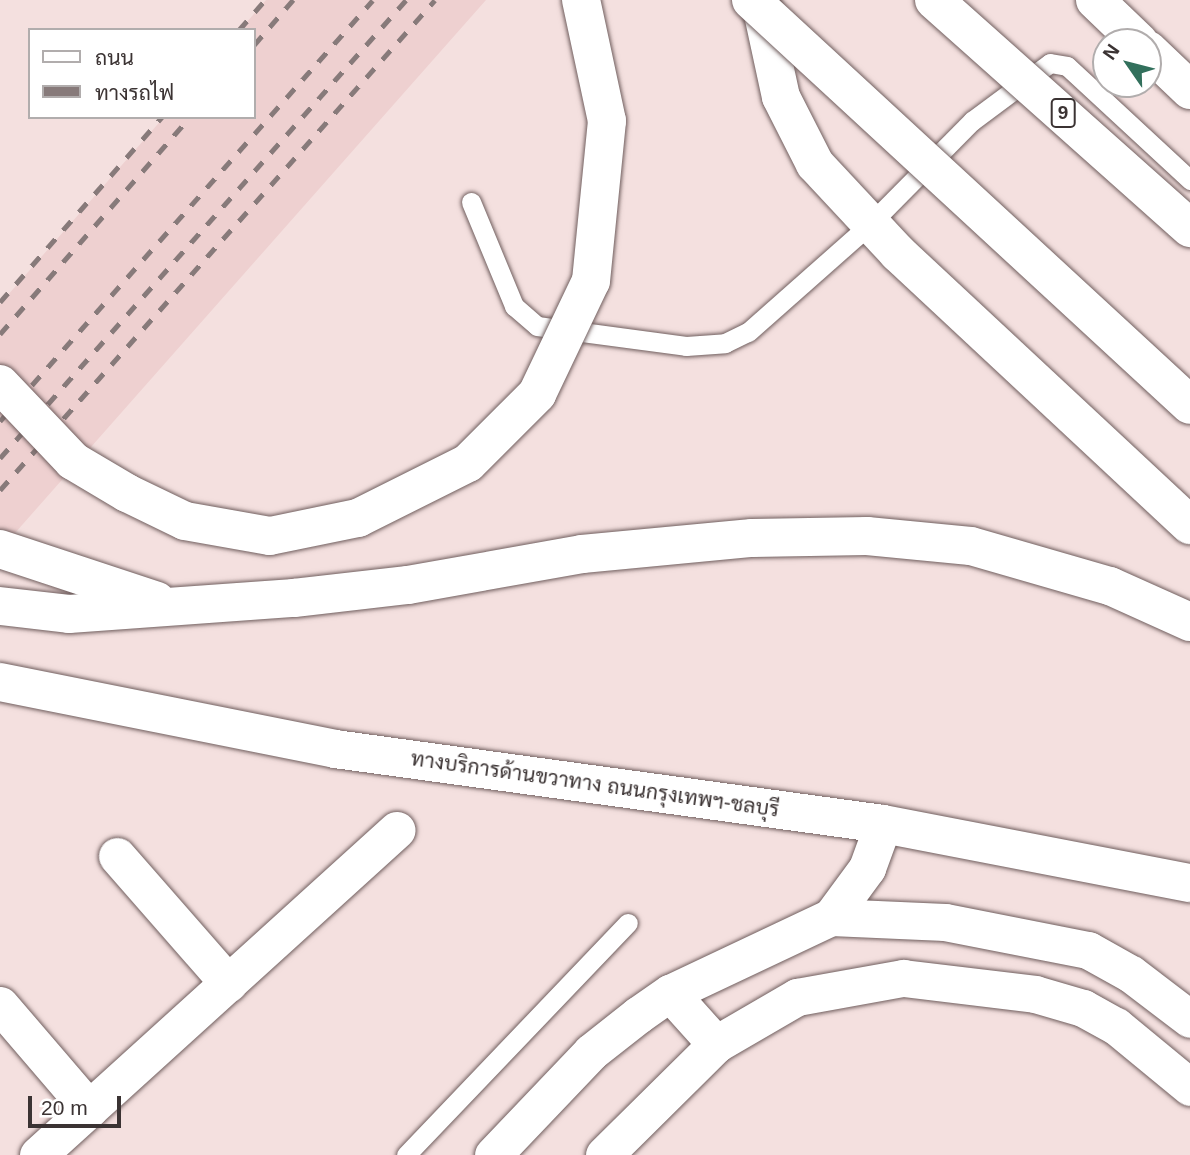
<!DOCTYPE html>
<meta charset="utf-8">
<style>
body{margin:0}
#map{position:relative;width:1190px;height:1155px;overflow:hidden;background:#f4e0df;font-family:Helvetica,Sarabun,sans-serif}
div>[style]{position:absolute}
.built>*{inset:0;background:#eed0d0}
.roads{filter:drop-shadow(0 0 2px #705e5e) drop-shadow(0 0 2px #705e5e)}
.lane>*{height:19px;margin:-9.5px;padding:0 9.5px;transform-origin:9.5px;border-radius:9.5px;background:#fff}
.street>*{height:37px;margin:-18.5px;padding:0 18.5px;transform-origin:18.5px;border-radius:18.5px;background:#fff}
.secondary>*{height:38px;margin:-19px;padding:0 19px;transform-origin:19px;border-radius:19px;background:#fff}
.highway>*{height:38px;margin:-19px;padding:0 19px;transform-origin:19px;border-radius:19px;background:#fff}
.rail>*{height:5px;margin-top:-2.5px;transform-origin:0;background:repeating-linear-gradient(90deg,#877a7a 0 12px,transparent 0 24px)}
.bridges{filter:drop-shadow(0 0 2px #705e5e) drop-shadow(0 0 2px #705e5e)}
.highway-bridge>*{height:38px;margin:-19px;padding:0 19px;transform-origin:19px;border-radius:19px;background:#fff}
span{translate:-50% -50%;white-space:nowrap;text-align:center;line-height:1.15;-webkit-text-stroke:7px #fff;paint-order:stroke}
.shield-label span{padding:2px 5px;background:#fff;border:2px solid;border-radius:5px;-webkit-text-stroke-width:0}
.shield-label{font-size:19px;color:#3b3333;font-weight:700}
.street-label{font-size:21px;color:#3b3333}
.legend{position:absolute;left:28px;top:28px;width:228px;height:91px;box-sizing:border-box;background:#fff;border:2px solid #b1adad;margin:0;padding:9px 12px;list-style:none;font-size:21px;color:#3b3333}
.legend li{display:flex;align-items:center;gap:14px;height:35px}
.legend b{width:35px;border:2px solid #b1adad}
.north{position:absolute;left:1092px;top:28px;width:70px;height:70px;box-sizing:border-box;background:#fff;border:2px solid #b1adad;border-radius:50%;rotate:305deg;font-size:19px;font-weight:700;line-height:28px;text-align:center;color:#3b3333}
.north::after{content:'';display:block;margin:auto;width:24px;height:32px;background:#32705c;clip-path:polygon(50% 0,100% 100%,50% 72%,0 100%)}
.scale{position:absolute;left:28px;top:1096px;width:93px;height:32px;box-sizing:border-box;border:4px solid #3b3333;border-top:0;padding-left:9px;font-size:21px;line-height:24px;white-space:nowrap;color:#3b3333;-webkit-text-stroke:5px #fff;paint-order:stroke}
</style>
<div id="map">
<div class="built">
<i style="clip-path:polygon(266px 0,486px 0,0 550px,0 304px,164px 117px,254px 117px,254px 30px,240px 30px)"></i>
</div>
<div class="roads">
<div class="lane">
<i style="left:471px;top:202px;width:113px;rotate:67.5deg"></i>
<i style="left:514px;top:306px;width:30px;rotate:41deg"></i>
<i style="left:537px;top:326px;width:150px;rotate:7.6deg"></i>
<i style="left:686px;top:346px;width:39px;rotate:-4deg"></i>
<i style="left:725px;top:343px;width:25px;rotate:-26deg"></i>
<i style="left:748px;top:332px;width:164px;rotate:-41.5deg"></i>
<i style="left:871px;top:223px;width:144px;rotate:-45.3deg"></i>
<i style="left:972px;top:121px;width:97px;rotate:-36.6deg"></i>
<i style="left:1050px;top:63px;width:17px;rotate:10deg"></i>
<i style="left:1067px;top:66px;width:168px;rotate:42.8deg"></i>
<i style="left:406px;top:1155px;width:321px;rotate:-46.3deg"></i>
</div>
<div class="street">
<i style="left:117px;top:856px;width:169px;rotate:48.8deg"></i>
<i style="left:831px;top:917px;width:114px;rotate:2.5deg"></i>
<i style="left:945px;top:922px;width:146px;rotate:11.1deg"></i>
<i style="left:1088px;top:950px;width:49px;rotate:29.2deg"></i>
<i style="left:1131px;top:974px;width:74px;rotate:37.3deg"></i>
<i style="left:670px;top:993px;width:69px;rotate:48deg"></i>
<i style="left:0;top:1005px;width:137px;rotate:49.4deg"></i>
<i style="left:38px;top:1155px;width:484px;rotate:-42.2deg"></i>
<i style="left:493px;top:1155px;width:142px;rotate:-46.4deg"></i>
<i style="left:591px;top:1052px;width:60px;rotate:-38.2deg"></i>
<i style="left:638px;top:1015px;width:39px;rotate:-35deg"></i>
<i style="left:670px;top:993px;width:178px;rotate:-25.3deg"></i>
<i style="left:831px;top:917px;width:61px;rotate:-53.7deg"></i>
<i style="left:867px;top:868px;width:47px;rotate:-70deg"></i>
<i style="left:604px;top:1155px;width:158px;rotate:-44.7deg"></i>
<i style="left:716px;top:1044px;width:94px;rotate:-30.1deg"></i>
<i style="left:797px;top:997px;width:108px;rotate:-10.2deg"></i>
<i style="left:903px;top:978px;width:133px;rotate:6.9deg"></i>
<i style="left:1035px;top:994px;width:50px;rotate:16.3deg"></i>
<i style="left:1083px;top:1008px;width:38px;rotate:29deg"></i>
<i style="left:1116px;top:1026px;width:96px;rotate:39.5deg"></i>
</div>
<div class="secondary">
<i style="left:0;top:682px;width:342px;rotate:11.3deg"></i>
<i style="left:335px;top:749px;width:553px;rotate:7.79deg"></i>
<i style="left:883px;top:824px;width:313px;rotate:10.9deg"></i>
</div>
<div class="highway">
<i style="left:760px;top:0;width:99px;rotate:77.8deg"></i>
<i style="left:781px;top:97px;width:75px;rotate:63.1deg"></i>
<i style="left:815px;top:164px;width:122px;rotate:47deg"></i>
<i style="left:898px;top:253px;width:399px;rotate:43deg"></i>
<i style="left:1095px;top:0;width:61px;rotate:43.7deg"></i>
<i style="left:1148px;top:50px;width:58px;rotate:43.6deg"></i>
<i style="left:0;top:549px;width:165px;rotate:18.3deg"></i>
<i style="left:0;top:606px;width:69px;rotate:6.6deg"></i>
<i style="left:69px;top:614px;width:226px;rotate:-4.1deg"></i>
<i style="left:294px;top:598px;width:115px;rotate:-6.5deg"></i>
<i style="left:408px;top:585px;width:177px;rotate:-10.1deg"></i>
<i style="left:582px;top:554px;width:171px;rotate:-5.4deg"></i>
<i style="left:752px;top:538px;width:115px;rotate:-1deg"></i>
<i style="left:867px;top:536px;width:104px;rotate:5.5deg"></i>
<i style="left:971px;top:546px;width:145px;rotate:16.1deg"></i>
<i style="left:1110px;top:586px;width:88px;rotate:24.2deg"></i>
</div>
</div>
<div class="rail">
<i style="left:239px;top:30px;width:40px;rotate:-49deg"></i>
<i style="left:254px;top:45px;width:60px;rotate:-49.1deg"></i>
<i style="left:0;top:302px;width:246px;rotate:-48.8deg"></i>
<i style="left:0;top:334px;width:288px;rotate:-48.8deg"></i>
<i style="left:0;top:421px;width:562px;rotate:-48.46deg"></i>
<i style="left:0;top:458px;width:612px;rotate:-48.44deg"></i>
<i style="left:0;top:490px;width:655px;rotate:-48.4deg"></i>
</div>
<div class="bridges">
<div class="highway-bridge">
<i style="left:751px;top:0;width:597px;rotate:42.69deg"></i>
<i style="left:934px;top:0;width:343px;rotate:41.7deg"></i>
<i style="left:0;top:384px;width:106px;rotate:46.5deg"></i>
<i style="left:73px;top:461px;width:63px;rotate:30.7deg"></i>
<i style="left:127px;top:493px;width:64px;rotate:25.8deg"></i>
<i style="left:185px;top:521px;width:86px;rotate:10deg"></i>
<i style="left:270px;top:536px;width:90px;rotate:-11.6deg"></i>
<i style="left:358px;top:518px;width:123px;rotate:-26.6deg"></i>
<i style="left:468px;top:463px;width:98px;rotate:-45deg"></i>
<i style="left:537px;top:394px;width:125px;rotate:-64.5deg"></i>
<i style="left:591px;top:281px;width:161px;rotate:-84.3deg"></i>
<i style="left:607px;top:121px;width:124px;rotate:-102.1deg"></i>
</div>
</div>
<div class="shield-label">
<span style="left:1063px;top:113px">9</span>
</div>
<div class="street-label">
<span style="left:595px;top:784px;rotate:8deg">ทางบริการด้านขวาทาง ถนนกรุงเทพฯ-ชลบุรี</span>
</div>
<ul class="legend">
<li><b style="height:9px;background:#fff"></b>ถนน</li>
<li><b style="height:9px;background:#877a7a"></b>ทางรถไฟ</li>
</ul>
<div class="north">N</div>
<div class="scale">20 m</div>
</div>
